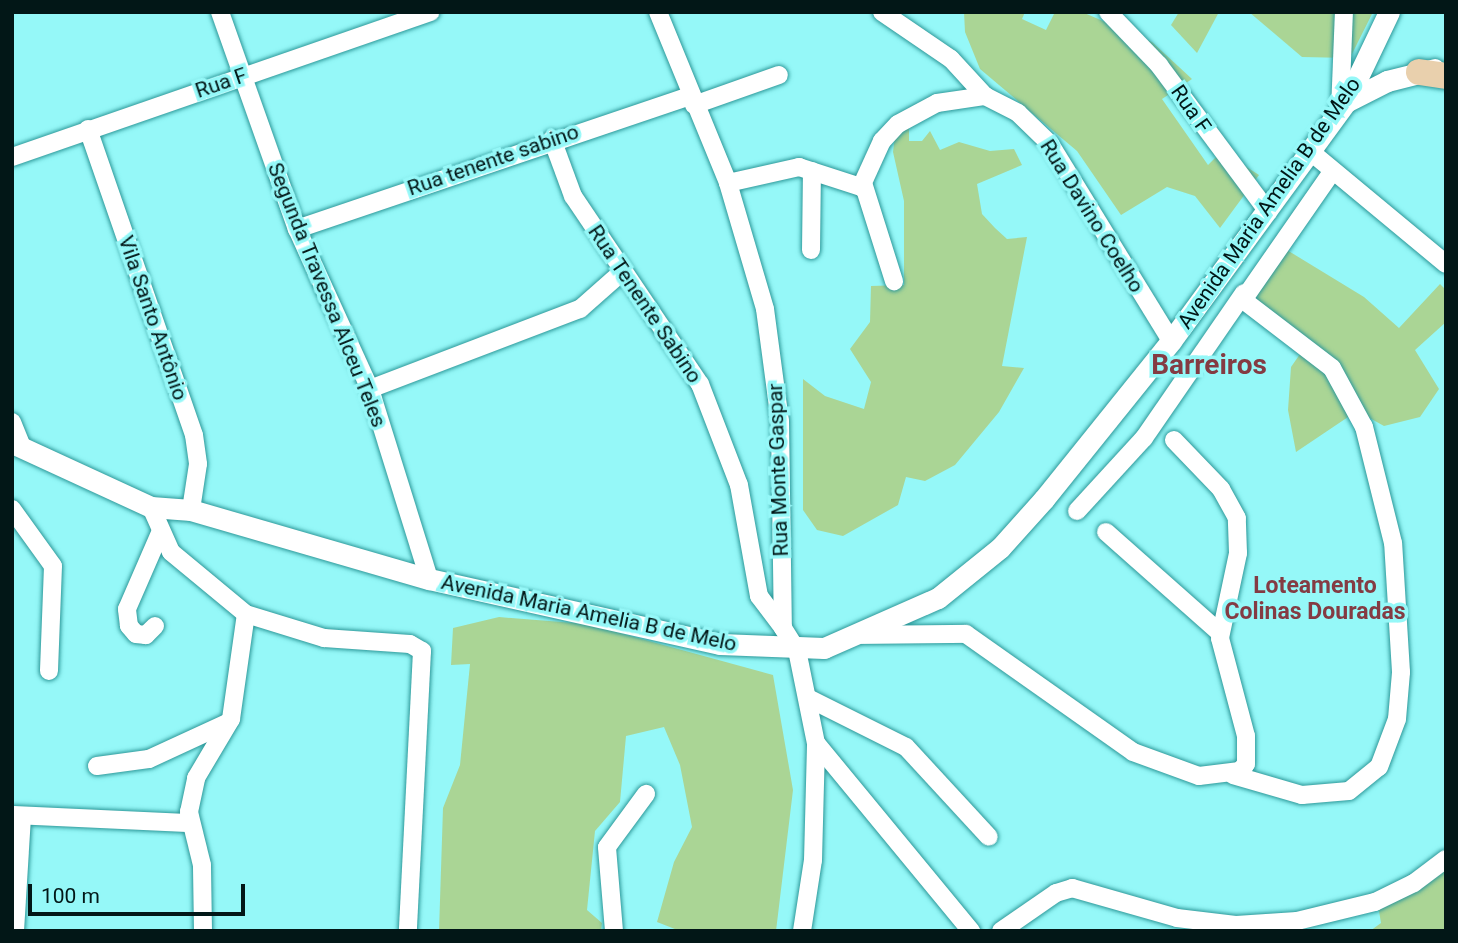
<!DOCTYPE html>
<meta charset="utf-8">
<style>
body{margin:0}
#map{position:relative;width:1458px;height:943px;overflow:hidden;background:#95f8f8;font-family:Roboto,sans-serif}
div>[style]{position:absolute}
.green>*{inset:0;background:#aad595}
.roads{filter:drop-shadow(0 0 2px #2d9899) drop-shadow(0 0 2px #2d9899)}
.minor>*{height:18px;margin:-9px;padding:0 9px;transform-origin:9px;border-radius:9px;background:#fff}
.tertiary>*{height:21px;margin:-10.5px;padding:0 10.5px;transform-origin:10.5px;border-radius:10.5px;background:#fff}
.primary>*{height:26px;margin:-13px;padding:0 13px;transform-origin:13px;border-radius:13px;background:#e9d0ad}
span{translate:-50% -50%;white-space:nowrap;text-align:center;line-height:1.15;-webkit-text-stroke:7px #95f8f8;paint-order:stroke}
.street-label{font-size:21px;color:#021717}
.neighbourhood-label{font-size:23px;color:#843b43;font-weight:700}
.district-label{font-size:28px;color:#843b43;font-weight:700}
.frame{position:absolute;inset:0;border:14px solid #021717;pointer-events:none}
.scale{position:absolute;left:28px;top:884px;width:217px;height:32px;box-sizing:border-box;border:4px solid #021717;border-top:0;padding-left:9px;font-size:21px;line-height:24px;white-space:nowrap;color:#021717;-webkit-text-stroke:5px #95f8f8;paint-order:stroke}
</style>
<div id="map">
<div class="green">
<i style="clip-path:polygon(964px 12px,1025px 12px,1022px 19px,1046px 30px,1055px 12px,1082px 12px,1152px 42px,1192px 79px,1162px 99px,1208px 165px,1222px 151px,1259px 175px,1220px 228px,1195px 196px,1167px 187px,1121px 215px,1077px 151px,980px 69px,965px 32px)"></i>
<i style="clip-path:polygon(1179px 12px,1219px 12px,1197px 53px,1171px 25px)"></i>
<i style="clip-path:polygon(1249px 12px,1373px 12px,1350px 58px,1302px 57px)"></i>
<i style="clip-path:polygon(909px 121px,909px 141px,922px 141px,930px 131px,940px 150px,959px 142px,990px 151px,1014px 149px,1022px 165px,977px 184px,982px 214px,995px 228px,1007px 239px,1027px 237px,1002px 366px,1024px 368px,999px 412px,955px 465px,925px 481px,906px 477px,898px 505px,843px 536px,817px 530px,803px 510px,803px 379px,825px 396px,864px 409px,871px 382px,850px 349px,870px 322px,871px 286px,904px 285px,904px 201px,893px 152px,895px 136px)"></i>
<i style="clip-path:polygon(1282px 247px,1364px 297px,1399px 328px,1440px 284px,1446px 290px,1446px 322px,1415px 350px,1439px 389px,1420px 417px,1384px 426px,1357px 411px,1296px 452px,1288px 410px,1291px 367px,1307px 344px,1246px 298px)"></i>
<i style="clip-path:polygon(499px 617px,587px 624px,773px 675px,793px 790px,776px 931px,680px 931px,657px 922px,674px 862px,692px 827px,680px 765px,664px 727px,626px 736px,620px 802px,595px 831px,587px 910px,602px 923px,601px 931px,439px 931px,443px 808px,460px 765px,470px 664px,451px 665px,453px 628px)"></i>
<i style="clip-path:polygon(1446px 863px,1446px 931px,1370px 931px,1381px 923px,1378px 905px)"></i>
</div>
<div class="roads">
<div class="minor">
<i style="left:220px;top:12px;width:230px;rotate:70.5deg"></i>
<i style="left:297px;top:229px;width:176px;rotate:65.5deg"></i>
<i style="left:370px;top:389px;width:199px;rotate:72.7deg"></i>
<i style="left:658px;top:12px;width:185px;rotate:67.7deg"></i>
<i style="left:728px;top:183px;width:131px;rotate:73.6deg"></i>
<i style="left:765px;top:309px;width:113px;rotate:82.4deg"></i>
<i style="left:780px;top:421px;width:207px;rotate:89.2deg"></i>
<i style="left:783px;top:628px;width:26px;rotate:58deg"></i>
<i style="left:797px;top:650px;width:95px;rotate:78.5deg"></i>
<i style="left:816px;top:743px;width:244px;rotate:50.5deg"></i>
<i style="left:882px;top:12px;width:83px;rotate:34.3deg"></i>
<i style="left:951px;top:59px;width:50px;rotate:47.4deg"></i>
<i style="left:1108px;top:12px;width:74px;rotate:46.1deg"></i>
<i style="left:1159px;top:65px;width:183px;rotate:53.4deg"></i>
<i style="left:694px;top:105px;width:90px;rotate:-19.4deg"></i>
<i style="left:1340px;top:110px;width:98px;rotate:-87.7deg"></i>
<i style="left:88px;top:129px;width:324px;rotate:70.9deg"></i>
<i style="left:194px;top:435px;width:29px;rotate:82deg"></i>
<i style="left:198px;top:464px;width:47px;rotate:98.7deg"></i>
<i style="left:552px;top:139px;width:61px;rotate:69.8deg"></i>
<i style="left:573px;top:196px;width:227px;rotate:56deg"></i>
<i style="left:700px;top:384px;width:108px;rotate:68.9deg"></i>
<i style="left:739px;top:485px;width:113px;rotate:79.8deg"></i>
<i style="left:759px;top:596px;width:40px;rotate:53deg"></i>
<i style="left:1311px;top:152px;width:175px;rotate:39.7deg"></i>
<i style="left:12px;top:157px;width:443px;rotate:-19.1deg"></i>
<i style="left:728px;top:183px;width:73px;rotate:-12.7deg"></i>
<i style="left:799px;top:167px;width:65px;rotate:17.9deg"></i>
<i style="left:861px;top:187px;width:51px;rotate:-65.5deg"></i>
<i style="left:882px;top:141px;width:23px;rotate:-47deg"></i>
<i style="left:898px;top:124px;width:44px;rotate:-28.3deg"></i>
<i style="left:937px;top:103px;width:49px;rotate:-8.3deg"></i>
<i style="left:985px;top:96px;width:37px;rotate:27deg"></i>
<i style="left:1018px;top:113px;width:45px;rotate:44.1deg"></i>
<i style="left:1050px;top:144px;width:231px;rotate:58.4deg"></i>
<i style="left:864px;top:186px;width:100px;rotate:72.5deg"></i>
<i style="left:297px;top:229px;width:414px;rotate:-18.7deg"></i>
<i style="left:811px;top:250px;width:79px;rotate:-89.3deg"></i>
<i style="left:370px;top:389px;width:225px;rotate:-20.9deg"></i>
<i style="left:580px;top:309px;width:56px;rotate:-41.4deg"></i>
<i style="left:12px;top:422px;width:27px;rotate:68deg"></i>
<i style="left:151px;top:507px;width:49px;rotate:66deg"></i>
<i style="left:171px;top:552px;width:97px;rotate:39.6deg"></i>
<i style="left:246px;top:614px;width:82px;rotate:17.1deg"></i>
<i style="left:324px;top:638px;width:86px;rotate:4deg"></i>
<i style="left:410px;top:644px;width:14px;rotate:30deg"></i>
<i style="left:422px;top:651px;width:280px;rotate:92.9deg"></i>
<i style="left:12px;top:509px;width:70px;rotate:54.3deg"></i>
<i style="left:53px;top:566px;width:105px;rotate:92.2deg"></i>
<i style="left:1077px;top:511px;width:99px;rotate:-47.5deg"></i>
<i style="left:1144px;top:438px;width:176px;rotate:-55.4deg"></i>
<i style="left:1106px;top:532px;width:152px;rotate:41.5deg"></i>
<i style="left:155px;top:626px;width:13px;rotate:135deg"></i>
<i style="left:146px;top:635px;width:10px;rotate:-174deg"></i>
<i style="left:136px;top:634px;width:11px;rotate:-131deg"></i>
<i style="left:129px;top:626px;width:17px;rotate:-97deg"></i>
<i style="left:127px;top:609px;width:83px;rotate:-66.5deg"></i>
<i style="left:862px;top:635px;width:104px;rotate:-0.6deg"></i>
<i style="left:966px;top:634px;width:204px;rotate:35.2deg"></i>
<i style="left:1133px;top:752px;width:70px;rotate:20deg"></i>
<i style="left:1199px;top:776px;width:41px;rotate:-7deg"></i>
<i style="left:1240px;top:771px;width:9px;rotate:-49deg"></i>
<i style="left:1246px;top:764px;width:28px;rotate:-90deg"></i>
<i style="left:1246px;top:736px;width:101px;rotate:-104.9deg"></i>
<i style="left:1220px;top:638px;width:87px;rotate:-78deg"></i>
<i style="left:1238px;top:553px;width:35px;rotate:-92deg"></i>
<i style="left:1237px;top:518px;width:33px;rotate:-119deg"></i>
<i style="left:1221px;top:489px;width:68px;rotate:-133.8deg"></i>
<i style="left:810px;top:699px;width:107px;rotate:26.6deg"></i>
<i style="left:906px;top:747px;width:122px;rotate:47.3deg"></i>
<i style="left:97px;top:766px;width:52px;rotate:-7.7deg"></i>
<i style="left:149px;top:759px;width:88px;rotate:-24.8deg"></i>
<i style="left:1233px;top:775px;width:72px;rotate:16.2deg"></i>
<i style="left:1302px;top:795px;width:47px;rotate:-4.9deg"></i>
<i style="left:1349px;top:791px;width:38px;rotate:-39deg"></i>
<i style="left:1379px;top:767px;width:51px;rotate:-69.4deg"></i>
<i style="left:1397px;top:719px;width:47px;rotate:-85.1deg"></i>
<i style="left:1401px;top:672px;width:129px;rotate:-93.5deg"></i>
<i style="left:1393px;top:543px;width:120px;rotate:-104deg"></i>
<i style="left:1364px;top:427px;width:67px;rotate:-118.5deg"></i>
<i style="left:1332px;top:368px;width:112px;rotate:-142.6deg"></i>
<i style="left:1243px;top:300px;width:156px;rotate:-55.2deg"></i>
<i style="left:12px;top:815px;width:177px;rotate:2.6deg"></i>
<i style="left:15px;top:931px;width:115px;rotate:-86.5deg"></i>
<i style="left:203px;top:931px;width:66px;rotate:-90.9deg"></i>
<i style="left:202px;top:865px;width:55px;rotate:-103.8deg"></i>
<i style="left:189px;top:812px;width:35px;rotate:-78deg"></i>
<i style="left:196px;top:778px;width:69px;rotate:-59.3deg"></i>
<i style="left:231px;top:719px;width:106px;rotate:-81.9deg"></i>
<i style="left:614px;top:931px;width:84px;rotate:-94.8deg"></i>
<i style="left:607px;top:847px;width:66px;rotate:-53.7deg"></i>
<i style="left:802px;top:931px;width:72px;rotate:-81.2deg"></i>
<i style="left:813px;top:860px;width:117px;rotate:-88.5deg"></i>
<i style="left:1001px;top:931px;width:67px;rotate:-34.6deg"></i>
<i style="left:1056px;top:893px;width:17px;rotate:-17deg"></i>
<i style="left:1072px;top:888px;width:109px;rotate:15.9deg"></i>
<i style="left:1177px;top:918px;width:59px;rotate:6.8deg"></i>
<i style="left:1236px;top:925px;width:61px;rotate:-3.8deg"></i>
<i style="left:1297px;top:921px;width:80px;rotate:-13.7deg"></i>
<i style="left:1375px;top:902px;width:43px;rotate:-26deg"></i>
<i style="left:1414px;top:883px;width:40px;rotate:-37deg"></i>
</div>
<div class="tertiary">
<i style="left:1346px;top:102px;width:46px;rotate:-27.1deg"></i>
<i style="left:1387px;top:81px;width:49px;rotate:-14deg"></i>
<i style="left:12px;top:443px;width:153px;rotate:24.7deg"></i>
<i style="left:151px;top:507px;width:40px;rotate:4.3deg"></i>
<i style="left:191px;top:510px;width:248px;rotate:16.2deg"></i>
<i style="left:429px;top:579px;width:298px;rotate:12.6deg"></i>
<i style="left:720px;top:644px;width:104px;rotate:2.2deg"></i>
<i style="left:824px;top:648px;width:124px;rotate:-23.7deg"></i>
<i style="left:938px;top:598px;width:80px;rotate:-38.9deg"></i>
<i style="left:1000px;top:548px;width:66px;rotate:-48.1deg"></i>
<i style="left:1044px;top:499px;width:203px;rotate:-51.2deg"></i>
<i style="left:1171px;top:341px;width:296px;rotate:-53.8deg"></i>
<i style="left:1346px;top:102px;width:100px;rotate:-64.5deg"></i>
</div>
<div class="primary">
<i style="left:1419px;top:72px;width:27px;rotate:8deg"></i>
</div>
</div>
<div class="street-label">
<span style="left:221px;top:83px;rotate:-19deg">Rua F</span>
<span style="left:1191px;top:109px;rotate:55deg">Rua F</span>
<span style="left:493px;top:160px;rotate:-19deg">Rua tenente sabino</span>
<span style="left:1269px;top:203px;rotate:-55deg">Avenida Maria Amelia B de Melo</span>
<span style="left:1092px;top:216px;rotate:58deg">Rua Davino Coelho</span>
<span style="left:327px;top:295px;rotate:68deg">Segunda Travessa Alceu Teles</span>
<span style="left:645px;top:304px;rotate:56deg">Rua Tenente Sabino</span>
<span style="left:153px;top:318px;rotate:71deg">Vila Santo Antônio</span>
<span style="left:778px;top:470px;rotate:-92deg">Rua Monte Gaspar</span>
<span style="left:589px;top:613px;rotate:12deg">Avenida Maria Amelia B de Melo</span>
</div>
<div class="neighbourhood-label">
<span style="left:1315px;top:599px">Loteamento<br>Colinas Douradas</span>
</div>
<div class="district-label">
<span style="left:1209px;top:365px">Barreiros</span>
</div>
<div class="frame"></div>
<div class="scale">100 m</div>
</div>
